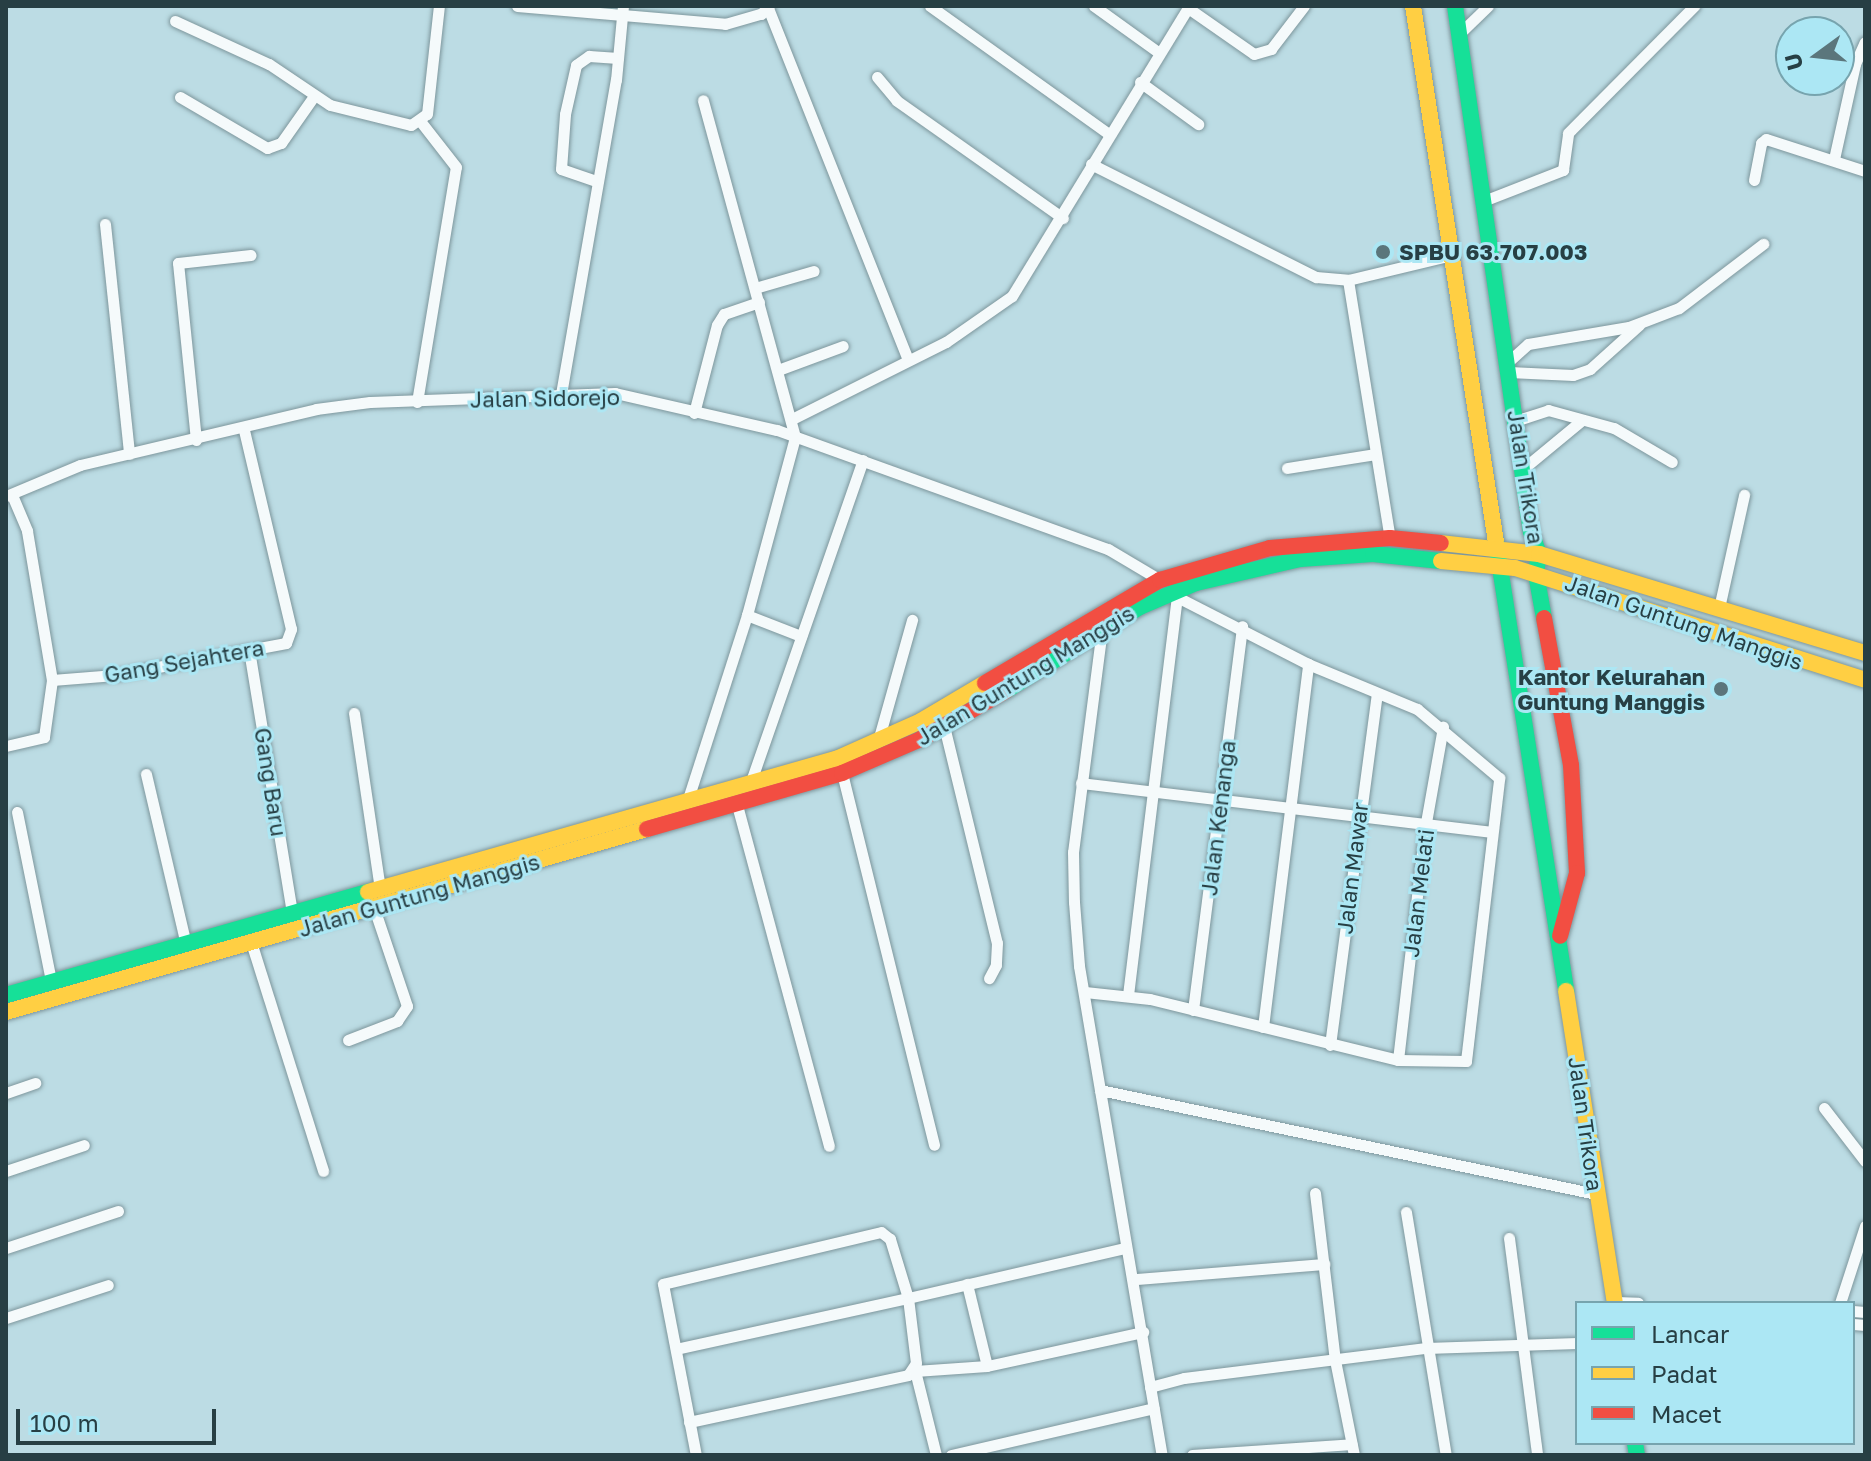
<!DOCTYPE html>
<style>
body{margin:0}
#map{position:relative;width:1871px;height:1461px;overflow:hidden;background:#bcdce4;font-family:"Golos Text",sans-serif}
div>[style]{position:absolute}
.roads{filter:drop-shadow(0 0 2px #7d969c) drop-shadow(0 0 2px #7d969c)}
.street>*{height:11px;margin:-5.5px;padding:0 5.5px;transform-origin:5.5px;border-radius:5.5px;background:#f5fafb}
.fast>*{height:16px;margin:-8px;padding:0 8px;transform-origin:8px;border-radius:8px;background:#16e098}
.slow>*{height:16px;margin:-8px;padding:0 8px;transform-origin:8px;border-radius:8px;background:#ffcf43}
.jam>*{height:16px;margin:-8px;padding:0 8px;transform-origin:8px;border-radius:8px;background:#f24e42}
.dots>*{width:22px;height:22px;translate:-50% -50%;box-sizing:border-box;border:4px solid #ace7f4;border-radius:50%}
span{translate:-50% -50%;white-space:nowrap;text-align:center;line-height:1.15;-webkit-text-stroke:6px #ace7f4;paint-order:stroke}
.poi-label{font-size:22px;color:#273f44;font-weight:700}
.left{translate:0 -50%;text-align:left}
.right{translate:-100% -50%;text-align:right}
.street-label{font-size:22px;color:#273f44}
.frame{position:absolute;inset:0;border:8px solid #273f44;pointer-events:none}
.legend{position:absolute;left:1575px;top:1301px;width:280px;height:144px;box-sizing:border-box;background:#ace7f4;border:2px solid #77a4ae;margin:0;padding:10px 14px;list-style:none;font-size:24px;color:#273f44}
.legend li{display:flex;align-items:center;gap:16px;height:40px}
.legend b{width:40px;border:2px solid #77a4ae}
.north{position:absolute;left:1775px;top:16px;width:80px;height:80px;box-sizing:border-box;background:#ace7f4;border:2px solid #77a4ae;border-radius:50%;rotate:255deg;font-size:22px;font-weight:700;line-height:32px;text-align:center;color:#273f44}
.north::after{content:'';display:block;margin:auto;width:28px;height:36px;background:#5b767c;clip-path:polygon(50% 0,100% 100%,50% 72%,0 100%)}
.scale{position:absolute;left:16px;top:1409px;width:200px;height:36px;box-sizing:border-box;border:4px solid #273f44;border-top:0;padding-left:10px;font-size:24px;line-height:28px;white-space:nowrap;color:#273f44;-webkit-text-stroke:6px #ace7f4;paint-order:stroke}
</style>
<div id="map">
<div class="roads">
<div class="street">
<i style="left:517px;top:6px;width:209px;rotate:4.9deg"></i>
<i style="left:725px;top:24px;width:37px;rotate:-16deg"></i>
<i style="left:761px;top:14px;width:11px;rotate:-45deg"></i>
<i style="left:930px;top:6px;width:221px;rotate:35.6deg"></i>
<i style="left:1094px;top:6px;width:79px;rotate:35.7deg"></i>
<i style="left:768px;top:8px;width:379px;rotate:68.3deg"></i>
<i style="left:1188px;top:8px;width:80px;rotate:34.9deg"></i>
<i style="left:1254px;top:54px;width:18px;rotate:-16deg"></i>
<i style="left:1271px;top:49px;width:54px;rotate:-52.5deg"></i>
<i style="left:175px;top:21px;width:103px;rotate:24.6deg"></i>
<i style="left:269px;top:64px;width:73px;rotate:33.9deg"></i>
<i style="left:330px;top:105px;width:83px;rotate:13.9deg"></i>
<i style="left:411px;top:125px;width:19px;rotate:-35deg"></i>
<i style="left:427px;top:114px;width:109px;rotate:-83.7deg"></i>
<i style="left:1459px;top:34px;width:40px;rotate:-44deg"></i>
<i style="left:877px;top:77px;width:31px;rotate:50deg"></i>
<i style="left:897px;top:101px;width:203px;rotate:35.2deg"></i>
<i style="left:1140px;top:82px;width:72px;rotate:35.9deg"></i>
<i style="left:180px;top:97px;width:101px;rotate:30.4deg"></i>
<i style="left:267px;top:148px;width:15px;rotate:-20deg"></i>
<i style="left:281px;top:143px;width:57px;rotate:-54.9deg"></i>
<i style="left:1834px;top:159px;width:97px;rotate:-77.5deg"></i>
<i style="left:1855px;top:64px;width:24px;rotate:-66deg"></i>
<i style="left:1091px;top:164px;width:252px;rotate:26.7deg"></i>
<i style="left:1316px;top:277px;width:32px;rotate:5deg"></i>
<i style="left:1348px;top:280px;width:107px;rotate:-13.5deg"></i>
<i style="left:1754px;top:180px;width:38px;rotate:-79deg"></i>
<i style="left:1761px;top:143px;width:6px;rotate:-39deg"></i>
<i style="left:1766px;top:139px;width:104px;rotate:17.9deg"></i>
<i style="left:596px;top:181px;width:37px;rotate:-161deg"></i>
<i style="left:561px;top:169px;width:55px;rotate:-85.8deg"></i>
<i style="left:565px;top:114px;width:50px;rotate:-77.3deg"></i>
<i style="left:576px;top:65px;width:16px;rotate:-35deg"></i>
<i style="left:589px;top:56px;width:29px;rotate:4deg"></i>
<i style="left:1486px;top:200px;width:83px;rotate:-21.3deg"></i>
<i style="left:1563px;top:170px;width:37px;rotate:-82deg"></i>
<i style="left:1568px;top:133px;width:179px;rotate:-45.2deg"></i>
<i style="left:105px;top:224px;width:231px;rotate:84deg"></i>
<i style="left:1348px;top:280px;width:261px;rotate:80.8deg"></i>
<i style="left:755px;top:288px;width:61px;rotate:-16.1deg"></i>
<i style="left:1508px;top:362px;width:27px;rotate:-42deg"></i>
<i style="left:1528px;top:344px;width:102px;rotate:-9.6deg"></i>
<i style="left:1629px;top:327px;width:53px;rotate:-20.8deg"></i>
<i style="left:1679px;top:308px;width:106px;rotate:-37.3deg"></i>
<i style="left:778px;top:370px;width:69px;rotate:-20.3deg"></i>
<i style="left:1509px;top:372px;width:64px;rotate:2.7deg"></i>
<i style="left:1573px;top:375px;width:18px;rotate:-19deg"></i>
<i style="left:1590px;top:369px;width:66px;rotate:-41.9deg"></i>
<i style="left:561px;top:394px;width:319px;rotate:-80.1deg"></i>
<i style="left:616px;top:80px;width:74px;rotate:-84.6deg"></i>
<i style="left:417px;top:402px;width:238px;rotate:-80.6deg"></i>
<i style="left:456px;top:167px;width:57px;rotate:-127.9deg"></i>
<i style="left:694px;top:413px;width:91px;rotate:-75.4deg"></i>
<i style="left:717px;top:325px;width:13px;rotate:-58deg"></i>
<i style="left:724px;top:314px;width:37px;rotate:-19deg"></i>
<i style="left:792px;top:419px;width:172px;rotate:-26.6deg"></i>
<i style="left:946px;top:342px;width:80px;rotate:-34.9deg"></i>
<i style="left:1012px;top:296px;width:340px;rotate:-58.6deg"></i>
<i style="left:1518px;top:420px;width:32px;rotate:-18deg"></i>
<i style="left:1548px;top:410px;width:68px;rotate:15.3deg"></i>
<i style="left:1614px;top:428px;width:67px;rotate:30.4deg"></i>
<i style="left:196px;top:440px;width:178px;rotate:-95.8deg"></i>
<i style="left:178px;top:263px;width:73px;rotate:-6.3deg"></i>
<i style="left:1287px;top:468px;width:89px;rotate:-9deg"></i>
<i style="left:1524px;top:468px;width:75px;rotate:-39.6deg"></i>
<i style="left:12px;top:495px;width:39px;rotate:67deg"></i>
<i style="left:27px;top:531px;width:151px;rotate:80.5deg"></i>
<i style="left:52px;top:680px;width:63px;rotate:-4.5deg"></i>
<i style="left:115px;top:675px;width:174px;rotate:-10.6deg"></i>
<i style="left:286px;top:643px;width:15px;rotate:-70deg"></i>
<i style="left:291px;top:629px;width:204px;rotate:-103.3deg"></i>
<i style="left:6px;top:496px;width:80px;rotate:-22.7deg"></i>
<i style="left:80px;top:465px;width:243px;rotate:-13.3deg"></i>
<i style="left:316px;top:409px;width:54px;rotate:-7.4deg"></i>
<i style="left:370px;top:402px;width:245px;rotate:-2.1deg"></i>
<i style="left:615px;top:393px;width:166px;rotate:12.9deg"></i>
<i style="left:777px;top:430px;width:352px;rotate:19.8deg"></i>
<i style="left:1108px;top:549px;width:61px;rotate:30.8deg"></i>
<i style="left:1719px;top:608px;width:116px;rotate:-77.5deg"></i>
<i style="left:747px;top:615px;width:58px;rotate:21.3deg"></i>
<i style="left:1102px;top:629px;width:225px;rotate:97.4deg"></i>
<i style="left:1073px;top:852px;width:50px;rotate:88.9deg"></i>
<i style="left:1074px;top:902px;width:64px;rotate:85.5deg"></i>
<i style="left:1079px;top:966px;width:496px;rotate:80.4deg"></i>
<i style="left:249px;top:650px;width:267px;rotate:80.7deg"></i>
<i style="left:354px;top:713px;width:178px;rotate:81.6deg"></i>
<i style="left:944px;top:726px;width:223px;rotate:76.3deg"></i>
<i style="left:997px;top:943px;width:22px;rotate:93deg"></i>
<i style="left:996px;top:965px;width:15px;rotate:118deg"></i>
<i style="left:878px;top:741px;width:126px;rotate:-74.3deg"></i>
<i style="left:6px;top:746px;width:39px;rotate:-13deg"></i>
<i style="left:44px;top:737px;width:58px;rotate:-82deg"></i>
<i style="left:842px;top:773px;width:383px;rotate:76.1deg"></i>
<i style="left:146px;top:774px;width:175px;rotate:76.8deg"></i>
<i style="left:1081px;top:783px;width:413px;rotate:6.8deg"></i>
<i style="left:750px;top:784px;width:343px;rotate:-70.8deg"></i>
<i style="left:687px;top:802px;width:196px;rotate:-72.2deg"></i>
<i style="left:747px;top:615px;width:184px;rotate:-74.9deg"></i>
<i style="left:795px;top:437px;width:349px;rotate:-105.3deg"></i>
<i style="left:737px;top:805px;width:353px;rotate:74.9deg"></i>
<i style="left:17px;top:812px;width:172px;rotate:78.6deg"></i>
<i style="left:251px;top:942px;width:240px;rotate:72.5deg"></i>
<i style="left:1085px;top:992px;width:65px;rotate:6.1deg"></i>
<i style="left:1150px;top:999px;width:255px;rotate:13.8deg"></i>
<i style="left:1398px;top:1060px;width:68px;rotate:0.8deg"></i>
<i style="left:1466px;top:1061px;width:285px;rotate:-83.3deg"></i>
<i style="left:1499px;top:778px;width:107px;rotate:-139.9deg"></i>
<i style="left:1417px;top:709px;width:118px;rotate:-157.6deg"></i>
<i style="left:1308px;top:664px;width:145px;rotate:-152.9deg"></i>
<i style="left:1128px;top:995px;width:404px;rotate:-83deg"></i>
<i style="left:1193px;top:1010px;width:387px;rotate:-82.7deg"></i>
<i style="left:1263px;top:1027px;width:366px;rotate:-82.9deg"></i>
<i style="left:348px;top:1040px;width:53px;rotate:-21.2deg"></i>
<i style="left:397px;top:1021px;width:18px;rotate:-56deg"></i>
<i style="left:407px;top:1006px;width:103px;rotate:-108.6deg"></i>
<i style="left:1330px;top:1045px;width:355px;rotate:-82.4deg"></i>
<i style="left:1398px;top:1060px;width:234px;rotate:-83.4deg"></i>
<i style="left:1425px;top:828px;width:103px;rotate:-79.9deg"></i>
<i style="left:1100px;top:1090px;width:507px;rotate:11.84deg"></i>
<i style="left:6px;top:1093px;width:31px;rotate:-19deg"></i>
<i style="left:1824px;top:1108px;width:67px;rotate:52.3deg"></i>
<i style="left:6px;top:1171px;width:82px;rotate:-18.4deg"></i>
<i style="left:1315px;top:1193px;width:168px;rotate:83.2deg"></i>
<i style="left:1335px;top:1360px;width:97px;rotate:78.7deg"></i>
<i style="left:1406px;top:1212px;width:246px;rotate:80.7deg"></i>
<i style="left:1509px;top:1238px;width:219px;rotate:82.6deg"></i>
<i style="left:6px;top:1248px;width:118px;rotate:-18.3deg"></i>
<i style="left:1136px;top:1279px;width:189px;rotate:-4.6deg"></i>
<i style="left:967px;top:1284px;width:84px;rotate:76.3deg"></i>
<i style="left:1615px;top:1302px;width:23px;rotate:2deg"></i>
<i style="left:1840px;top:1303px;width:81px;rotate:-72deg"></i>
<i style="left:1853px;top:1311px;width:12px;rotate:5deg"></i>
<i style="left:6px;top:1318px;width:107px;rotate:-17.9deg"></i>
<i style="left:1853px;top:1324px;width:12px;rotate:5deg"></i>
<i style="left:676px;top:1349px;width:238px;rotate:-12.4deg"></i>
<i style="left:908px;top:1298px;width:62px;rotate:-107deg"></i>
<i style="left:890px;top:1239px;width:11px;rotate:-142deg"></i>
<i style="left:881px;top:1232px;width:224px;rotate:166.6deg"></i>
<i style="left:663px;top:1284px;width:174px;rotate:79.1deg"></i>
<i style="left:1150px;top:1387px;width:35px;rotate:-15deg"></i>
<i style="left:1184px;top:1378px;width:244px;rotate:-7.1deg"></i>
<i style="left:1426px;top:1348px;width:151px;rotate:-1.9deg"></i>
<i style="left:689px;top:1422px;width:224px;rotate:-12.1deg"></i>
<i style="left:908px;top:1375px;width:14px;rotate:-56deg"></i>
<i style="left:916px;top:1363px;width:65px;rotate:-97deg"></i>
<i style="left:908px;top:1298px;width:223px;rotate:-13deg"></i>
<i style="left:936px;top:1455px;width:87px;rotate:-104deg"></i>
<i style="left:915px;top:1371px;width:72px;rotate:-4deg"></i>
<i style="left:987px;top:1366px;width:160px;rotate:-12.3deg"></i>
<i style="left:951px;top:1455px;width:208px;rotate:-13deg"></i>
<i style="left:1192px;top:1455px;width:160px;rotate:-3.9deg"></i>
</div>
<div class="fast">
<i style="left:1455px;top:6px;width:531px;rotate:81.78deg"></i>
<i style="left:1531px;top:532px;width:23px;rotate:70deg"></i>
<i style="left:1539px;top:554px;width:20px;rotate:99deg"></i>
<i style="left:1536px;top:574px;width:45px;rotate:79.7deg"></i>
<i style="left:1496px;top:542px;width:454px;rotate:81.1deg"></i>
<i style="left:1007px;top:690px;width:157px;rotate:-32deg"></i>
<i style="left:1140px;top:607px;width:61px;rotate:-23.2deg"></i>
<i style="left:1196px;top:583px;width:107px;rotate:-13deg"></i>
<i style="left:1300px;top:559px;width:73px;rotate:-3.9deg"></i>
<i style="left:1373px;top:554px;width:68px;rotate:5.9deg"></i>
<i style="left:6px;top:995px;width:376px;rotate:-15.9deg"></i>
<i style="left:1635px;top:1443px;width:12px;rotate:81deg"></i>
</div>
<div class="slow">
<i style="left:1413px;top:6px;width:542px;rotate:81.2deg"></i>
<i style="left:1441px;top:543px;width:99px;rotate:6.4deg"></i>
<i style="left:1539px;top:554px;width:341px;rotate:16.9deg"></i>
<i style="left:1441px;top:561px;width:74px;rotate:5.4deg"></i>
<i style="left:1515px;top:568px;width:367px;rotate:17.7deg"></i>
<i style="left:368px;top:892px;width:487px;rotate:-15.9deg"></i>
<i style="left:836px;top:759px;width:93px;rotate:-24.1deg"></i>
<i style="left:921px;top:721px;width:74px;rotate:-30.7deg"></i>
<i style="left:1566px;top:991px;width:316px;rotate:81.1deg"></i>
<i style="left:6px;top:1012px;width:667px;rotate:-15.93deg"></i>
</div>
<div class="jam">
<i style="left:1544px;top:618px;width:149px;rotate:79.6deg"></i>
<i style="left:1571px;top:765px;width:108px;rotate:86.8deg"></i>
<i style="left:1577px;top:873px;width:65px;rotate:105.1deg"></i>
<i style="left:985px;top:683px;width:203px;rotate:-30.5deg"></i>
<i style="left:1160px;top:580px;width:115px;rotate:-16.2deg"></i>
<i style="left:1270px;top:548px;width:120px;rotate:-4.8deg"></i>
<i style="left:1390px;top:538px;width:51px;rotate:5.6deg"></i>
<i style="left:647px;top:829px;width:203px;rotate:-16deg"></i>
<i style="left:842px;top:773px;width:86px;rotate:-23.3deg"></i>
<i style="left:921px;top:739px;width:99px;rotate:-29.7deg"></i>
</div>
</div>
<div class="dots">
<i style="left:1383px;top:252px;background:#5b767c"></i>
<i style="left:1721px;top:689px;background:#5b767c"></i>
</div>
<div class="poi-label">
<span class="left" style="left:1399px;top:252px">SPBU 63.707.003</span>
<span class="right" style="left:1705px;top:689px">Kantor Kelurahan<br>Guntung Manggis</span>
</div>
<div class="street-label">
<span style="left:545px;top:398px;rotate:-1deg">Jalan Sidorejo</span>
<span style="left:1526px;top:477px;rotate:81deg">Jalan Trikora</span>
<span style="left:1684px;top:622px;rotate:19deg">Jalan Guntung Manggis</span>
<span style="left:184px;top:661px;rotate:-10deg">Gang Sejahtera</span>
<span style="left:1025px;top:675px;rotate:-31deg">Jalan Guntung Manggis</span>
<span style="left:271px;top:782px;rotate:81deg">Gang Baru</span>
<span style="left:1218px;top:818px;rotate:-83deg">Jalan Kenanga</span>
<span style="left:1352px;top:868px;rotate:-83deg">Jalan Mawar</span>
<span style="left:1418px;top:893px;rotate:-83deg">Jalan Melati</span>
<span style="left:419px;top:895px;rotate:-16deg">Jalan Guntung Manggis</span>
<span style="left:1586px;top:1124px;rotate:82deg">Jalan Trikora</span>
</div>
<div class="frame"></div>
<ul class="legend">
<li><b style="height:10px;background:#16e098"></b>Lancar</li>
<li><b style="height:10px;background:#ffcf43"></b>Padat</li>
<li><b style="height:10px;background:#f24e42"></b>Macet</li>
</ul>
<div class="north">U</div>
<div class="scale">100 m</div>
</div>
